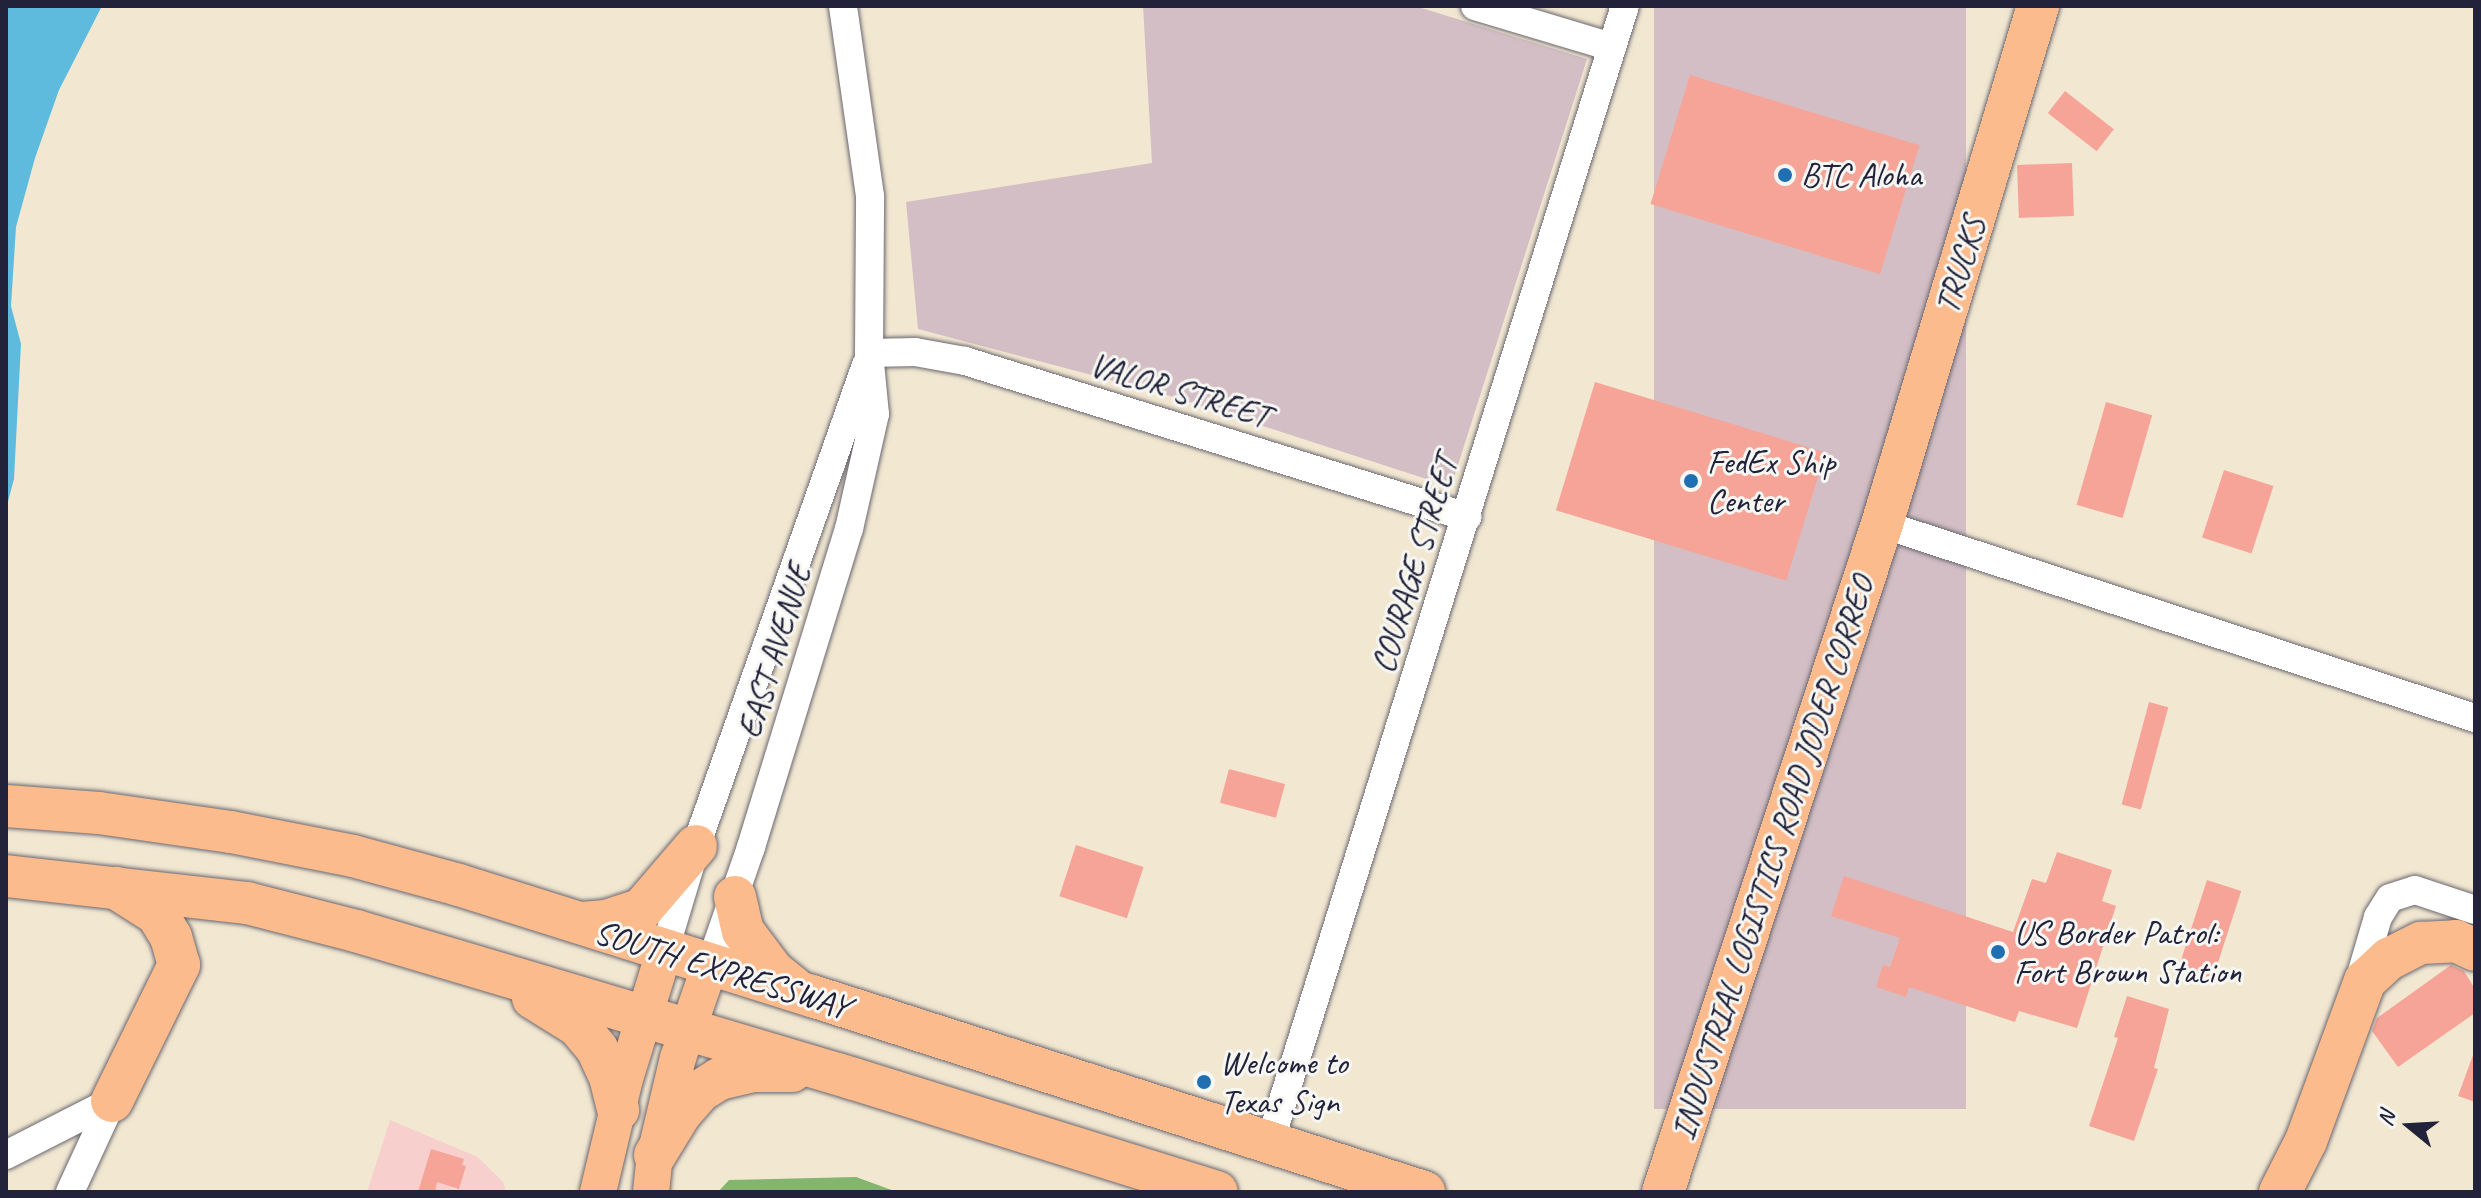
<!DOCTYPE html>
<style>
body{margin:0}
#map{position:relative;width:2481px;height:1198px;overflow:hidden;background:#f2e8d2;font-family:Caveat,sans-serif}
div>[style]{position:absolute}
.built>*{inset:0;background:#f7d0ce}
.industrial>*{inset:0;background:#d2bec4;transform-origin:0 0}
.forest>*{inset:0;background:#84b56e}
.water>*{inset:0;background:#5fbbdd}
.building>*{inset:0;background:#f6a498;transform-origin:0 0}
.roads{filter:drop-shadow(0 0 2px #6b6770) drop-shadow(0 0 2px #6b6770)}
.minor>*{height:28px;margin:-14px;padding:0 14px;transform-origin:14px;border-radius:14px;background:#fff}
.major>*{height:36px;margin:-18px;padding:0 18px;transform-origin:18px;border-radius:18px;background:#fbbb8c}
.highway>*{height:42px;margin:-21px;padding:0 21px;transform-origin:21px;border-radius:21px;background:#fbbb8c}
.dots>*{width:22px;height:22px;translate:-50% -50%;box-sizing:border-box;border:4px solid #f6f6f2;border-radius:50%}
span{translate:-50% -50%;white-space:nowrap;text-align:center;line-height:1.15;-webkit-text-stroke:6px #f6f6f2;paint-order:stroke}
.poi-label{font-size:34px;color:#22223b}
.left{translate:0 -50%;text-align:left}
.street-label{font-size:34px;color:#22223b}
.frame{position:absolute;inset:0;border:8px solid #22223b;pointer-events:none}
.north{position:absolute;left:2369px;top:1086px;width:80px;height:80px;-webkit-text-stroke:6px #f6f6f2;paint-order:stroke;rotate:288deg;font-size:22px;font-weight:700;line-height:32px;text-align:center;color:#22223b}
.north::after{content:'';display:block;margin:auto;width:28px;height:36px;background:#22223b;clip-path:polygon(50% 0,100% 100%,50% 72%,0 100%)}
</style>
<div id="map">
<div class="built">
<i style="clip-path:polygon(390px 1120px,478px 1157px,503px 1182px,506px 1192px,367px 1192px)"></i>
</div>
<div class="industrial">
<i style="clip-path:polygon(1143px 6px,1415px 6px,1587px 59px,1451px 487px,1167px 395px,918px 329px,906px 202px,1152px 163px)"></i>
<i style="left:1654px;top:6px;width:312px;height:1103px"></i>
</div>
<div class="forest">
<i style="clip-path:polygon(856px 1177px,897px 1192px,718px 1192px,729px 1180px)"></i>
</div>
<div class="water">
<i style="clip-path:polygon(6px 6px,102px 6px,59px 90px,35px 158px,16px 227px,11px 306px,21px 344px,14px 479px,6px 509px)"></i>
</div>
<div class="building">
<i style="left:1690px;top:75px;width:240px;height:135px;rotate:17deg"></i>
<i style="left:2065px;top:91px;width:62px;height:28px;rotate:38deg"></i>
<i style="left:2072px;top:163px;width:53px;height:55px;rotate:88deg"></i>
<i style="left:1595px;top:382px;width:241px;height:134px;rotate:17deg"></i>
<i style="left:2106px;top:402px;width:48px;height:107px;rotate:16deg"></i>
<i style="left:2224px;top:470px;width:52px;height:71px;rotate:18deg"></i>
<i style="left:2149px;top:702px;width:20px;height:106px;rotate:15deg"></i>
<i style="left:1229px;top:769px;width:58px;height:35px;rotate:15deg"></i>
<i style="left:1076px;top:845px;width:71px;height:54px;rotate:18deg"></i>
<i style="clip-path:polygon(2057px 852px,2112px 870px,2102px 901px,2116px 906px,2077px 1028px,2019px 1011px,2015px 1022px,1909px 987px,1906px 997px,1876px 987px,1883px 965px,1890px 967px,1900px 938px,1831px 916px,1844px 876px,2013px 932px,2032px 879px,2046px 883px)"></i>
<i style="left:2207px;top:880px;width:36px;height:93px;rotate:18deg"></i>
<i style="clip-path:polygon(2451px 965px,2464px 971px,2475px 989px,2475px 1013px,2398px 1067px,2372px 1031px,2377px 1018px)"></i>
<i style="clip-path:polygon(2127px 996px,2169px 1009px,2154px 1068px,2158px 1069px,2134px 1141px,2089px 1126px,2118px 1038px,2114px 1037px)"></i>
<i style="clip-path:polygon(2473px 1055px,2475px 1055px,2475px 1102px,2458px 1096px)"></i>
<i style="clip-path:polygon(431px 1149px,464px 1159px,462px 1165px,466px 1166px,459px 1189px,437px 1182px,435px 1192px,418px 1192px)"></i>
</div>
<div class="roads">
<div class="minor">
<i style="left:1475px;top:6px;width:143px;rotate:16.7deg"></i>
<i style="left:869px;top:353px;width:46px;rotate:-1.2deg"></i>
<i style="left:915px;top:352px;width:51px;rotate:10.2deg"></i>
<i style="left:965px;top:361px;width:526px;rotate:17.26deg"></i>
<i style="left:1882px;top:524px;width:624px;rotate:18.12deg"></i>
<i style="left:664px;top:952px;width:111px;rotate:-73.2deg"></i>
<i style="left:696px;top:846px;width:510px;rotate:-70.54deg"></i>
<i style="left:710px;top:965px;width:125px;rotate:-70.8deg"></i>
<i style="left:751px;top:847px;width:333px;rotate:-72.9deg"></i>
<i style="left:849px;top:529px;width:118px;rotate:-77.3deg"></i>
<i style="left:875px;top:414px;width:61px;rotate:-95.6deg"></i>
<i style="left:869px;top:353px;width:157px;rotate:-89.6deg"></i>
<i style="left:870px;top:196px;width:192px;rotate:-98.1deg"></i>
<i style="left:2358px;top:985px;width:71px;rotate:-73.6deg"></i>
<i style="left:2378px;top:917px;width:22px;rotate:-58deg"></i>
<i style="left:2390px;top:898px;width:26px;rotate:-18deg"></i>
<i style="left:2415px;top:890px;width:63px;rotate:18.4deg"></i>
<i style="left:1270px;top:1142px;width:1190px;rotate:-72.65deg"></i>
<i style="left:6px;top:1155px;width:119px;rotate:-27deg"></i>
<i style="left:70px;top:1192px;width:100px;rotate:-65.2deg"></i>
</div>
<div class="major">
<i style="left:598px;top:1192px;width:116px;rotate:-76.6deg"></i>
<i style="left:625px;top:1079px;width:133px;rotate:-72.9deg"></i>
<i style="left:651px;top:1192px;width:37px;rotate:-84deg"></i>
<i style="left:655px;top:1155px;width:100px;rotate:-76.7deg"></i>
<i style="left:678px;top:1058px;width:98px;rotate:-71deg"></i>
</div>
<div class="highway">
<i style="left:6px;top:806px;width:93px;rotate:4.3deg"></i>
<i style="left:99px;top:813px;width:133px;rotate:8.2deg"></i>
<i style="left:231px;top:832px;width:124px;rotate:11.1deg"></i>
<i style="left:353px;top:856px;width:110px;rotate:15.3deg"></i>
<i style="left:459px;top:885px;width:370px;rotate:17.5deg"></i>
<i style="left:812px;top:996px;width:643px;rotate:17.76deg"></i>
<i style="left:6px;top:876px;width:243px;rotate:6.4deg"></i>
<i style="left:247px;top:903px;width:113px;rotate:14.4deg"></i>
<i style="left:356px;top:931px;width:520px;rotate:16.55deg"></i>
<i style="left:854px;top:1079px;width:380px;rotate:17.3deg"></i>
<i style="left:735px;top:897px;width:35px;rotate:77deg"></i>
<i style="left:743px;top:931px;width:50px;rotate:53.1deg"></i>
<i style="left:773px;top:971px;width:27px;rotate:39deg"></i>
<i style="left:582px;top:923px;width:24px;rotate:-5deg"></i>
<i style="left:606px;top:921px;width:38px;rotate:-18deg"></i>
<i style="left:642px;top:909px;width:83px;rotate:-49.4deg"></i>
<i style="left:533px;top:998px;width:53px;rotate:31.9deg"></i>
<i style="left:578px;top:1026px;width:30px;rotate:50deg"></i>
<i style="left:597px;top:1049px;width:31px;rotate:65deg"></i>
<i style="left:610px;top:1077px;width:34px;rotate:76deg"></i>
<i style="left:112px;top:1101px;width:152px;rotate:-63.8deg"></i>
<i style="left:179px;top:965px;width:29px;rotate:-106deg"></i>
<i style="left:171px;top:937px;width:27px;rotate:-121deg"></i>
<i style="left:157px;top:914px;width:49px;rotate:-147.6deg"></i>
<i style="left:655px;top:1155px;width:48px;rotate:-58.6deg"></i>
<i style="left:680px;top:1114px;width:30px;rotate:-49deg"></i>
<i style="left:700px;top:1091px;width:22px;rotate:-32deg"></i>
<i style="left:719px;top:1079px;width:35px;rotate:-13deg"></i>
<i style="left:753px;top:1071px;width:39px"></i>
<i style="left:1663px;top:1192px;width:703px;rotate:-71.85deg"></i>
<i style="left:1882px;top:524px;width:541px;rotate:-73.24deg"></i>
<i style="left:2280px;top:1192px;width:57px;rotate:-63deg"></i>
<i style="left:2306px;top:1141px;width:171px;rotate:-69.8deg"></i>
<i style="left:2365px;top:981px;width:33px;rotate:-43deg"></i>
<i style="left:2389px;top:959px;width:36px;rotate:-27deg"></i>
<i style="left:2421px;top:943px;width:35px;rotate:-3deg"></i>
<i style="left:2456px;top:941px;width:21px;rotate:25deg"></i>
</div>
</div>
<div class="dots">
<i style="left:1785px;top:175px;background:#1f6fb2"></i>
<i style="left:1691px;top:481px;background:#1f6fb2"></i>
<i style="left:1998px;top:952px;background:#1f6fb2"></i>
<i style="left:1204px;top:1082px;background:#1f6fb2"></i>
</div>
<div class="poi-label">
<span class="left" style="left:1801px;top:175px">BTC Aloha</span>
<span class="left" style="left:1707px;top:481px">FedEx Ship<br>Center</span>
<span class="left" style="left:2014px;top:952px">US Border Patrol:<br>Fort Brown Station</span>
<span class="left" style="left:1220px;top:1082px">Welcome to<br>Texas Sign</span>
</div>
<div class="street-label">
<span style="left:1960px;top:265px;rotate:-73deg">TRUCKS</span>
<span style="left:1180px;top:390px;rotate:17deg">VALOR STREET</span>
<span style="left:1414px;top:564px;rotate:-73deg">COURAGE STREET</span>
<span style="left:774px;top:651px;rotate:-73deg">EAST AVENUE</span>
<span style="left:1772px;top:858px;rotate:-72deg">INDUSTRIAL LOGISTICS ROAD JODER CORREO</span>
<span style="left:722px;top:969px;rotate:17deg">SOUTH EXPRESSWAY</span>
</div>
<div class="frame"></div>
<div class="north">N</div>
</div>
